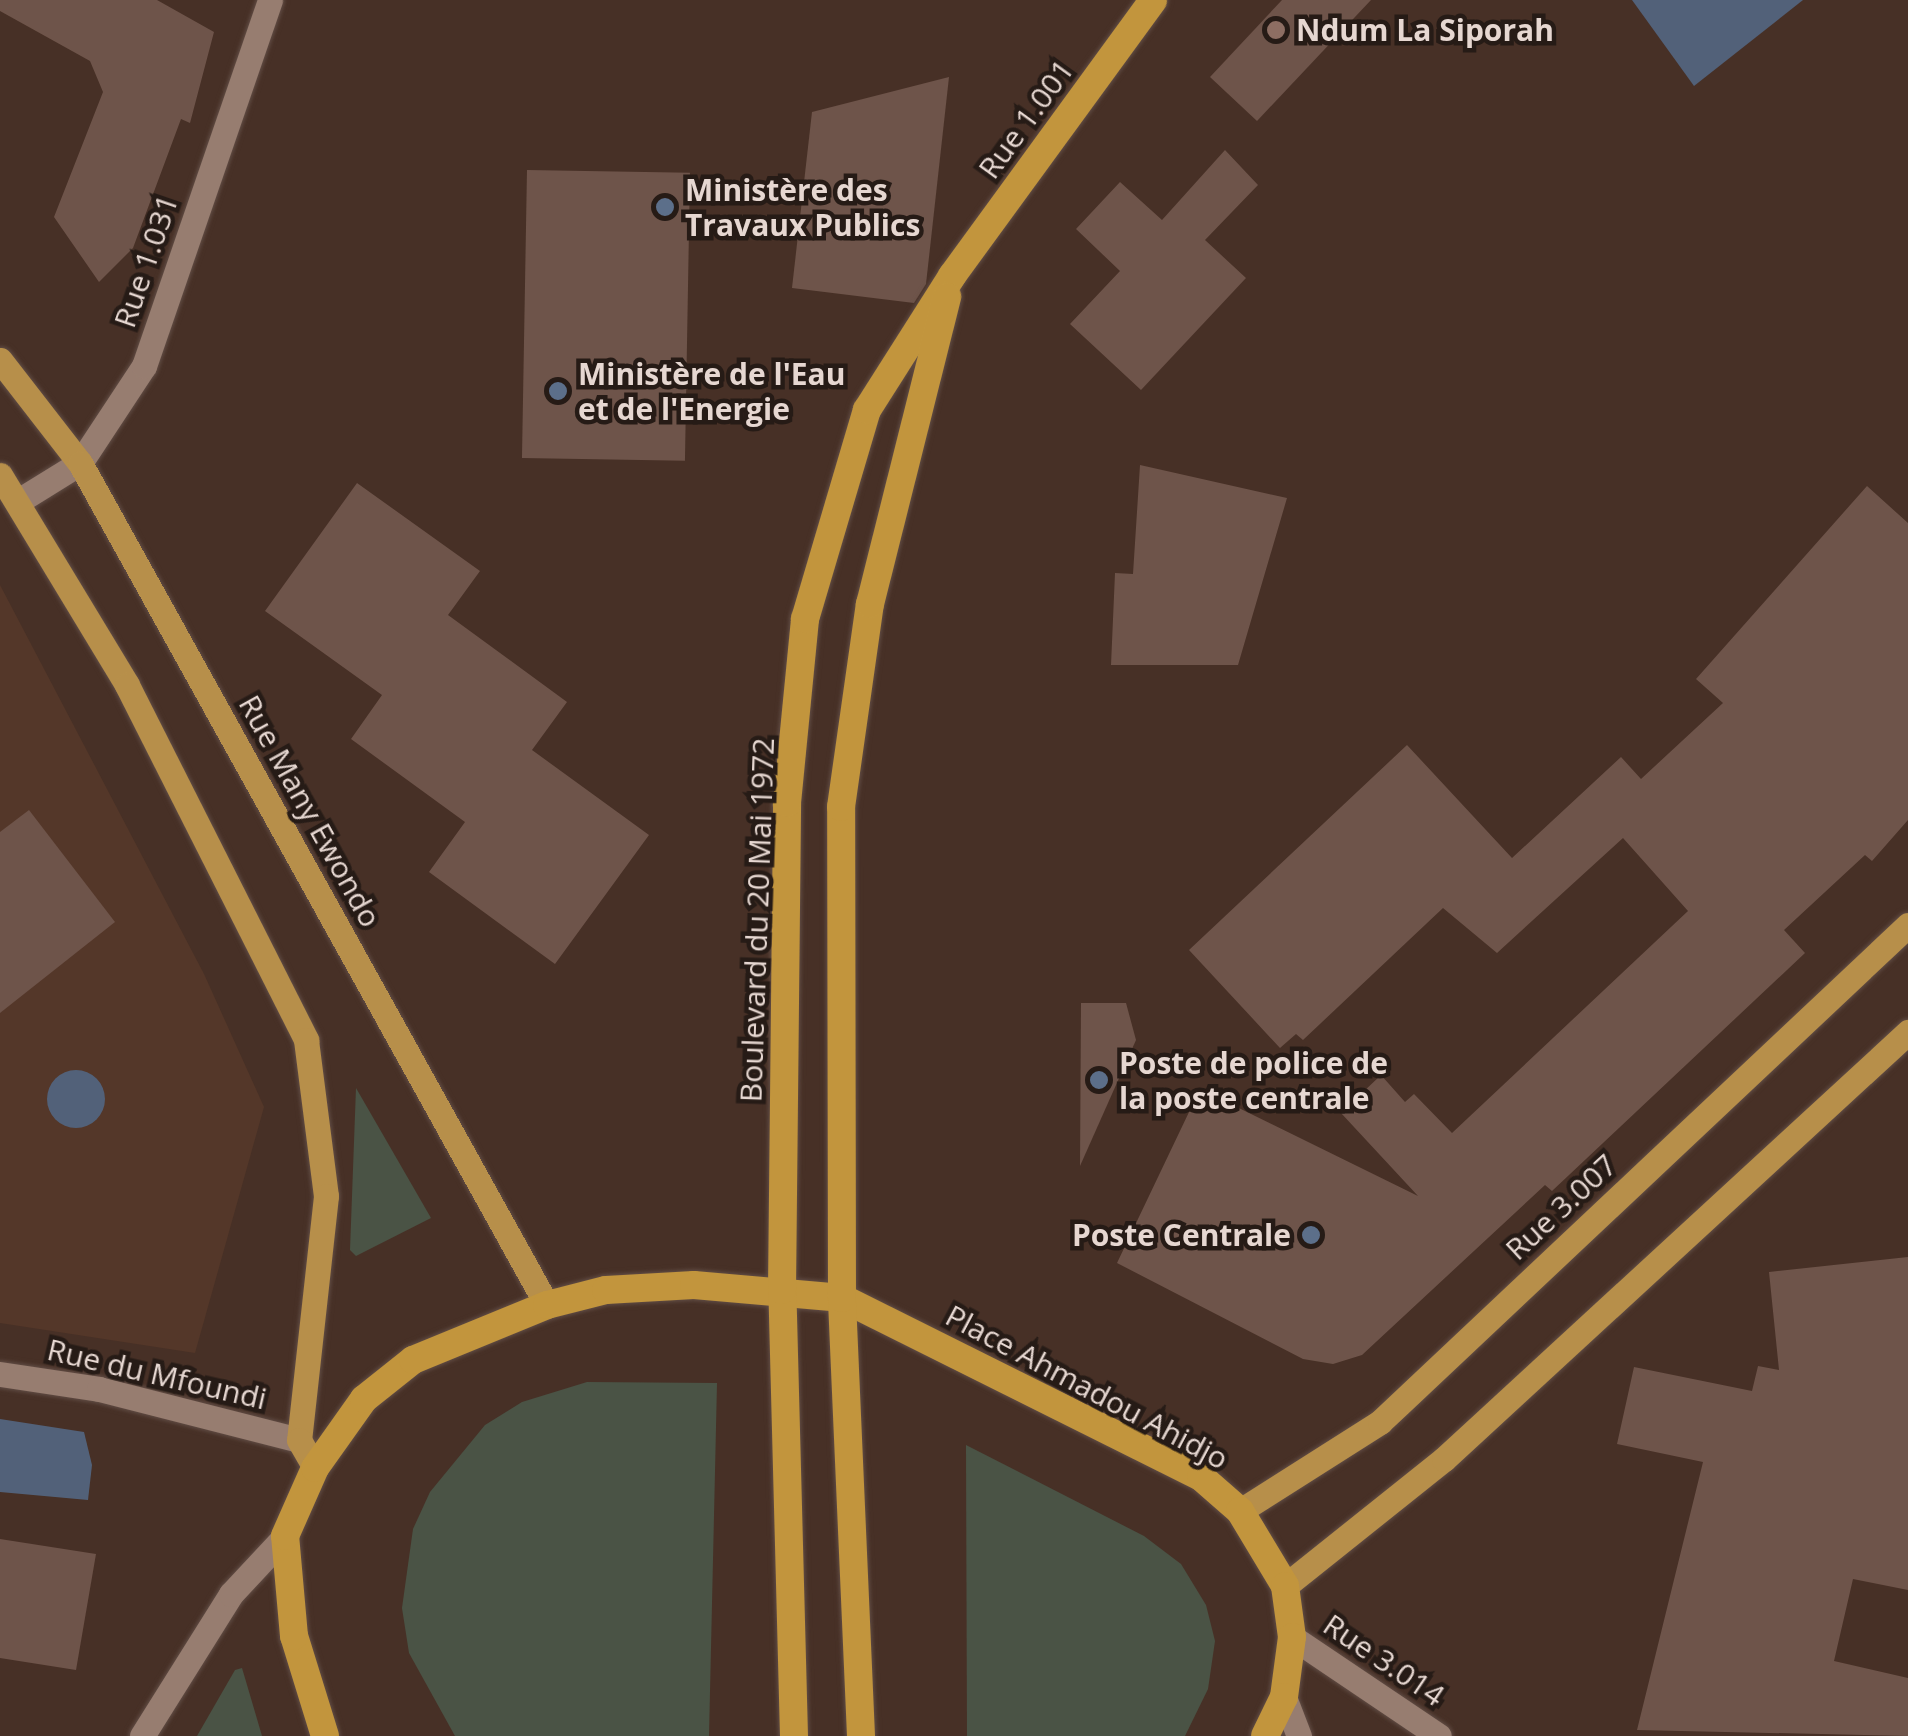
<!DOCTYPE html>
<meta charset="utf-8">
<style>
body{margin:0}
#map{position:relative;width:1908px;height:1736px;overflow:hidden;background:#473026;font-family:"Open Sans",sans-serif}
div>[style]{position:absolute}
.built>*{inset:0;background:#543729}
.green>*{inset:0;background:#4a5345}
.water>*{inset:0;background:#526179}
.round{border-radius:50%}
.building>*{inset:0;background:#6e544a;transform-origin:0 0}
.roads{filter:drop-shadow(0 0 2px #614d45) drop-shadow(0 0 2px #614d45)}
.minor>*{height:25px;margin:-12.5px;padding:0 12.5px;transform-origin:12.5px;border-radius:12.5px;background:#977d70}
.secondary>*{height:25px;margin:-12.5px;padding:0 12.5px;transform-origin:12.5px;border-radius:12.5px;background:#977d70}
.primary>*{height:25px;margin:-12.5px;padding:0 12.5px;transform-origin:12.5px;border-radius:12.5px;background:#b78f4a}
.trunk>*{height:28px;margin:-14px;padding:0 14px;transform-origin:14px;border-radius:14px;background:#c2953d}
.dots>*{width:28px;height:28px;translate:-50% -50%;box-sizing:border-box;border:5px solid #261b16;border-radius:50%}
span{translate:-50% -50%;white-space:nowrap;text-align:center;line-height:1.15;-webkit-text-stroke:9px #261b16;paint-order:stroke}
.poi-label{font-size:30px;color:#e6d7d1;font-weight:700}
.left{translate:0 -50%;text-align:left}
.right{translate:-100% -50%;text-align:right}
.street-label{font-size:30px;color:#e6d7d1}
</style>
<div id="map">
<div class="built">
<i style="clip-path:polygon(0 585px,204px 974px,264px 1107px,195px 1353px,0 1323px)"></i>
</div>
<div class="green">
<i style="clip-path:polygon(356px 1088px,431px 1218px,356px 1256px,350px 1250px)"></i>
<i style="clip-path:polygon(587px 1382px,717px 1383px,709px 1736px,455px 1736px,409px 1653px,402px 1608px,413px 1529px,430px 1492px,485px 1425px,522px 1402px)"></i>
<i style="clip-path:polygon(966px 1445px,1144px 1536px,1181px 1564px,1206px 1605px,1215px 1641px,1208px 1689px,1185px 1736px,967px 1736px)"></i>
<i style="clip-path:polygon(242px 1668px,262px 1736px,197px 1736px,235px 1670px)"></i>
</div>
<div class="water">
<i style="clip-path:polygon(1632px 0,1803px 0,1694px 86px)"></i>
<i class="round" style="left:47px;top:1070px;width:58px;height:58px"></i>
<i style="clip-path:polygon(0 1419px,84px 1432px,92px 1465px,88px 1500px,0 1492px)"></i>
</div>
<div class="building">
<i style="clip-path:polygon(0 0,157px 0,214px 32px,190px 123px,181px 119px,133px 248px,99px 282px,54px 217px,103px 92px,90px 61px,0 11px)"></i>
<i style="clip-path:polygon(1282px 0,1371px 0,1257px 121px,1210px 77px)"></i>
<i style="clip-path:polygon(949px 77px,926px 284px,914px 303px,792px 288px,812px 112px)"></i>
<i style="clip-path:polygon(1225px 150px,1258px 185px,1205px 240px,1246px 278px,1141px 390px,1070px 324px,1120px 271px,1076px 229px,1120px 182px,1162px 220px)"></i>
<i style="left:527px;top:170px;width:163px;height:288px;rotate:1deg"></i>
<i style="clip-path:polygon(1140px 465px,1287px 498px,1238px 665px,1111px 665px,1115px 573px,1133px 574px)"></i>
<i style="clip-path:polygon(357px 483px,480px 571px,448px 615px,567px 702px,532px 750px,649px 835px,555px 964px,429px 872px,465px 822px,351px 739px,382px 695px,265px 611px)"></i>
<i style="clip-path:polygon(1867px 486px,1908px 523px,1908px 820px,1872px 861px,1865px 855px,1784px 930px,1805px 953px,1552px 1191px,1545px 1185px,1362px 1355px,1333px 1364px,1303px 1359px,1117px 1263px,1200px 1089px,1418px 1196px,1341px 1113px,1381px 1075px,1405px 1102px,1414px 1094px,1452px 1133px,1688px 911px,1623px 838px,1497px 953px,1443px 908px,1303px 1040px,1296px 1034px,1280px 1048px,1189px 950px,1407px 745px,1512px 858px,1621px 757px,1641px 779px,1723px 703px,1696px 679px)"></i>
<i style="clip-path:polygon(29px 810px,115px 922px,0 1013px,0 832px)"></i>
<i style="clip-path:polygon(1081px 1003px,1126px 1003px,1136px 1040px,1080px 1166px)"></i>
<i style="clip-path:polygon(1908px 1257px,1908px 1590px,1853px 1579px,1834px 1661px,1908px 1678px,1908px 1736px,1637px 1730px,1703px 1462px,1617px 1444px,1634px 1367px,1752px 1391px,1758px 1366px,1779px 1370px,1769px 1272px)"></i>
<i style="clip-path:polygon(0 1539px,96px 1554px,76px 1670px,0 1658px)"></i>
</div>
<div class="roads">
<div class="minor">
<i style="left:20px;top:500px;width:70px;rotate:-31.7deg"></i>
<i style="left:80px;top:463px;width:116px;rotate:-56.6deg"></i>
<i style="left:144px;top:366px;width:387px;rotate:-71deg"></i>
<i style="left:0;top:1374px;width:100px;rotate:8.6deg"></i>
<i style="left:99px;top:1389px;width:206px;rotate:14.3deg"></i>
<i style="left:1292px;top:1637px;width:177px;rotate:34deg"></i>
</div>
<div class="secondary">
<i style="left:1284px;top:1697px;width:42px;rotate:69deg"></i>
<i style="left:142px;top:1736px;width:168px;rotate:-57.9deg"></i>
<i style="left:231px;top:1594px;width:79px;rotate:-47deg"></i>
</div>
<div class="primary">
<i style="left:0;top:360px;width:130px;rotate:52.2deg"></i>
<i style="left:80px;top:463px;width:963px;rotate:60.99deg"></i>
<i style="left:0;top:475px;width:245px;rotate:58.8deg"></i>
<i style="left:127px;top:685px;width:398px;rotate:63.2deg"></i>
<i style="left:306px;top:1040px;width:157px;rotate:82.7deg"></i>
<i style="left:326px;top:1196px;width:245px;rotate:96.3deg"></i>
<i style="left:299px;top:1440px;width:32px;rotate:60deg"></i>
<i style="left:1240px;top:1511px;width:166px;rotate:-32.4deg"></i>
<i style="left:1380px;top:1422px;width:725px;rotate:-43.27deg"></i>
<i style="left:1285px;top:1586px;width:203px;rotate:-38.6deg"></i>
<i style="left:1444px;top:1459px;width:631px;rotate:-42.62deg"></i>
</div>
<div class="trunk">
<i style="left:325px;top:1736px;width:105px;rotate:-107.2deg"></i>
<i style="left:294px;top:1636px;width:100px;rotate:-95.1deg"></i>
<i style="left:285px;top:1536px;width:74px;rotate:-66.2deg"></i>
<i style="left:315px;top:1468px;width:85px;rotate:-54.6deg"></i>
<i style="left:364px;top:1399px;width:63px;rotate:-38.5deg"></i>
<i style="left:413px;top:1360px;width:145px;rotate:-22.3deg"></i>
<i style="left:547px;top:1305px;width:61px;rotate:-14.3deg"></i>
<i style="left:606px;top:1290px;width:88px;rotate:-3.3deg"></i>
<i style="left:694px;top:1285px;width:149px;rotate:5deg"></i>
<i style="left:842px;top:1298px;width:401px;rotate:26.5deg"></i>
<i style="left:1201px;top:1477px;width:52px;rotate:41.1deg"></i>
<i style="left:1240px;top:1511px;width:87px;rotate:59deg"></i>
<i style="left:1285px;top:1586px;width:51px;rotate:82.2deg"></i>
<i style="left:1292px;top:1637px;width:61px;rotate:97.6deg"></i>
<i style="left:1284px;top:1697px;width:43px;rotate:116deg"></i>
<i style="left:794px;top:1736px;width:446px;rotate:-91.5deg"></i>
<i style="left:782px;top:1290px;width:487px;rotate:-89.4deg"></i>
<i style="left:787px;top:803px;width:185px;rotate:-84.4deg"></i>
<i style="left:805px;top:619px;width:218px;rotate:-73.5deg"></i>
<i style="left:867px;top:410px;width:159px;rotate:-57.6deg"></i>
<i style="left:952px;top:276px;width:341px;rotate:-53.9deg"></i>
<i style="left:861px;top:1736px;width:438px;rotate:-92.5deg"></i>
<i style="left:842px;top:1298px;width:491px;rotate:-90.1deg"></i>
<i style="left:841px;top:807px;width:205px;rotate:-81.9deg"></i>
<i style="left:870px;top:604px;width:317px;rotate:-75.9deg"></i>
</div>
</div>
<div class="dots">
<i style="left:1276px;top:30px;background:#8d6e63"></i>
<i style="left:665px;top:207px;background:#5c6f8a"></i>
<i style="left:558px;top:391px;background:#5c6f8a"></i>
<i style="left:1099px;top:1080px;background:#5c6f8a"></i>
<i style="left:1311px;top:1235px;background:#5c6f8a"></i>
</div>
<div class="poi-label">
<span class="left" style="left:1296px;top:30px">Ndum La Siporah</span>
<span class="left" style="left:685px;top:207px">Ministère des<br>Travaux Publics</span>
<span class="left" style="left:578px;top:391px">Ministère de l'Eau<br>et de l'Energie</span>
<span class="left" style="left:1119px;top:1080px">Poste de police de<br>la poste centrale</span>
<span class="right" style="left:1291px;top:1235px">Poste Centrale</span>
</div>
<div class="street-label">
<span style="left:1026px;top:119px;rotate:-54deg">Rue 1.001</span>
<span style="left:146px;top:261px;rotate:-71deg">Rue 1.031</span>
<span style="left:310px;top:811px;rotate:61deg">Rue Many Ewondo</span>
<span style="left:757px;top:920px;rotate:-88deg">Boulevard du 20 Mai 1972</span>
<span style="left:1561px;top:1207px;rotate:-43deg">Rue 3.007</span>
<span style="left:157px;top:1374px;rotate:13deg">Rue du Mfoundi</span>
<span style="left:1087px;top:1387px;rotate:28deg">Place Ahmadou Ahidjo</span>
<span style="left:1384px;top:1660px;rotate:34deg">Rue 3.014</span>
</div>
</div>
